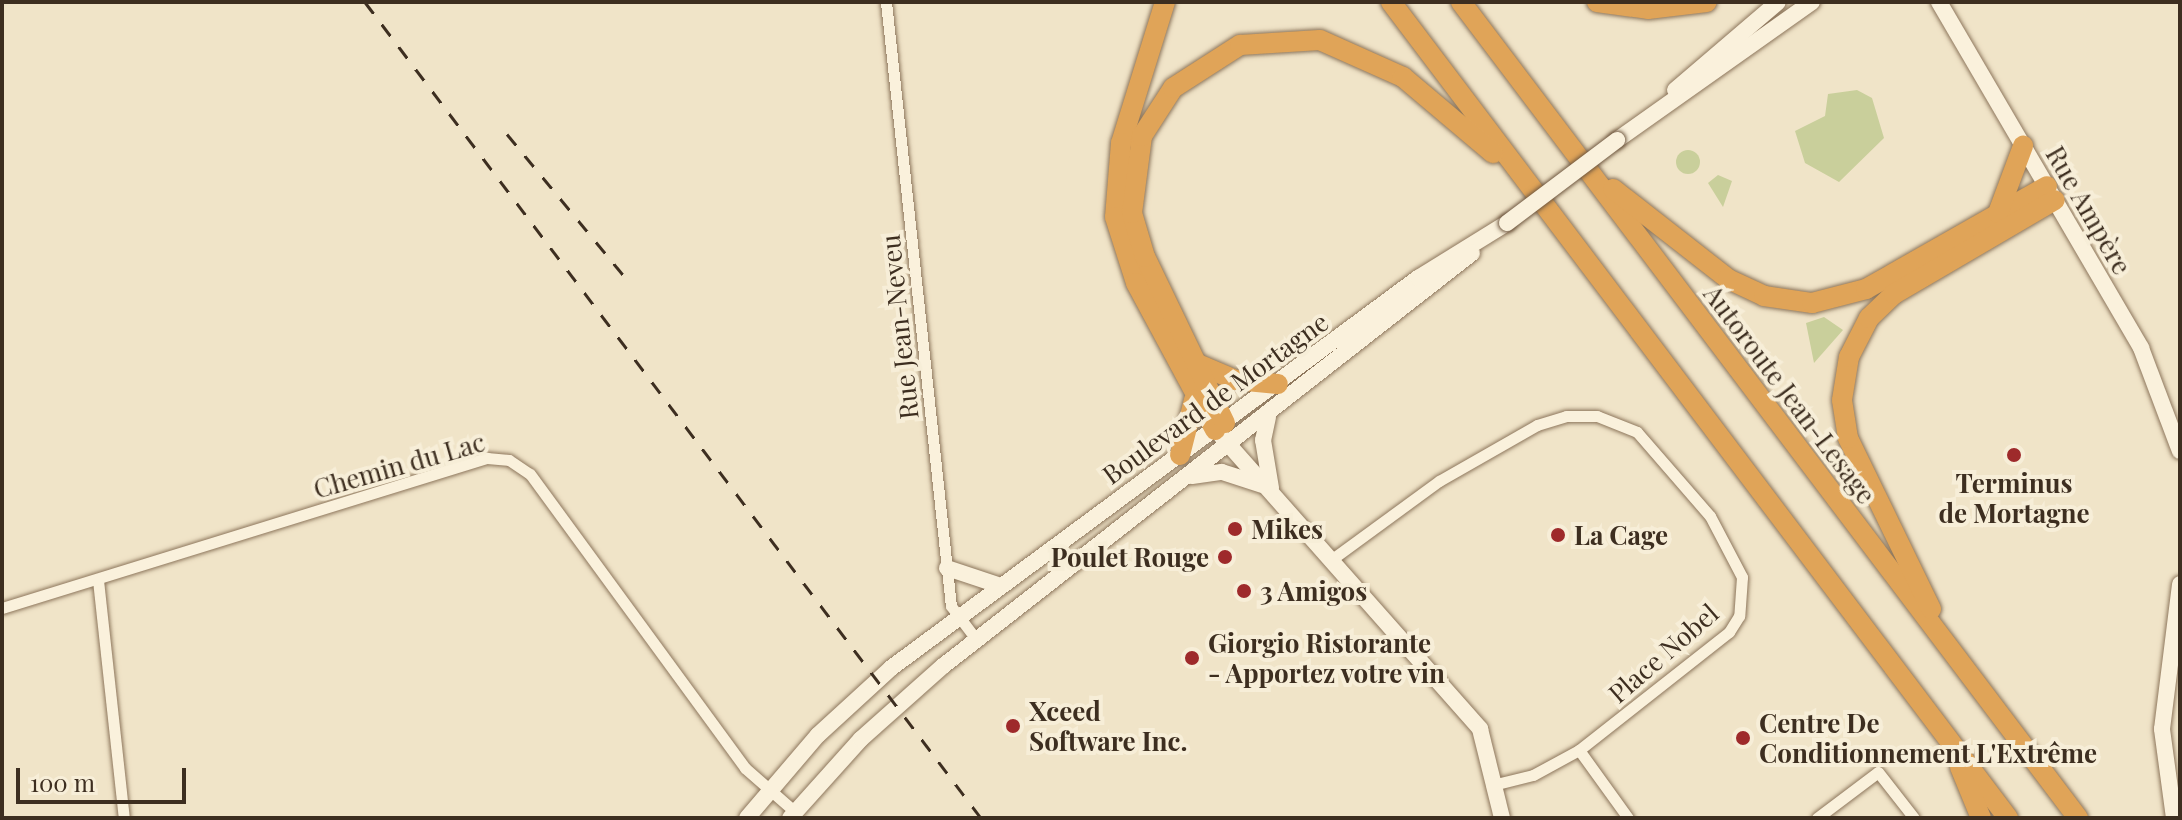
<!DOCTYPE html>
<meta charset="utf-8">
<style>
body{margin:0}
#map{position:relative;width:2182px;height:820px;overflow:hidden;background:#f0e4c8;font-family:"Playfair Display",serif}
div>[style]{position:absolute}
.green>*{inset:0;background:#c9cf9b}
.round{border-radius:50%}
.roads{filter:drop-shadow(0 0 2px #8d765c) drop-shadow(0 0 2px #8d765c)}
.street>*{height:11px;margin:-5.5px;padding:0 5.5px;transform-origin:5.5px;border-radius:5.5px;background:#faf1dc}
.secondary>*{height:16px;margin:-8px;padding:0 8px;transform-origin:8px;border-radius:8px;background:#faf1dc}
.highway>*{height:20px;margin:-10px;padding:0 10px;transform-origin:10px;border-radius:10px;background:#e0a458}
.rail>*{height:3px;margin-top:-1.5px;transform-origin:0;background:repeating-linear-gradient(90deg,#3d2e20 0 14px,transparent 0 28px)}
.bridges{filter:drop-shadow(0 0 2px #6f573f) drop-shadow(0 0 2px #6f573f)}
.secondary-bridge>*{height:16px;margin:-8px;padding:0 8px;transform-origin:8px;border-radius:8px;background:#faf1dc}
.dots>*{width:22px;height:22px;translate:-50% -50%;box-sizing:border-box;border:4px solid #f7eed8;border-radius:50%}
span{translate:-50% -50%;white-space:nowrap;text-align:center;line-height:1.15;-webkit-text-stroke:8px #f7eed8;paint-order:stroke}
.street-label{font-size:26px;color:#3d2e20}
.poi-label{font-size:26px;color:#3d2e20;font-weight:700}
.left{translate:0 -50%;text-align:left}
.right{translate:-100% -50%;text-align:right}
.frame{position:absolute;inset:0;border:4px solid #3d2e20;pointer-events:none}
.scale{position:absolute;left:16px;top:768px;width:170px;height:36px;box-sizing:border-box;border:4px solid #3d2e20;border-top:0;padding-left:10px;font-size:24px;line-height:28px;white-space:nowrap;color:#3d2e20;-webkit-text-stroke:6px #f7eed8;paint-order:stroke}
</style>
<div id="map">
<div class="green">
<i style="clip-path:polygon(1857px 90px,1872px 98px,1884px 138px,1839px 182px,1805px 163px,1795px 131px,1825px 116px,1828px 94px)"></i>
<i class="round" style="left:1676px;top:150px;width:24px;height:24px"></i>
<i style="clip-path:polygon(1718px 175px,1732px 181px,1723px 207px,1708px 183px)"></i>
<i style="clip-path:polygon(1824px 317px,1843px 330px,1814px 363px,1806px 323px)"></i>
</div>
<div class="roads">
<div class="street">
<i style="left:886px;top:2px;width:607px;rotate:83.86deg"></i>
<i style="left:951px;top:606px;width:41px;rotate:52.9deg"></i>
<i style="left:1335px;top:557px;width:129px;rotate:-36.2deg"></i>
<i style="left:1439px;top:481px;width:113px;rotate:-29.7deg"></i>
<i style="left:1537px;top:425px;width:30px;rotate:-17deg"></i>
<i style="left:1566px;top:416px;width:31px"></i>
<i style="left:1597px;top:416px;width:43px;rotate:21.8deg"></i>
<i style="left:1637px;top:432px;width:111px;rotate:49deg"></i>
<i style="left:1710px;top:516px;width:69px;rotate:62.3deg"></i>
<i style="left:1742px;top:577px;width:39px;rotate:94deg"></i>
<i style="left:1739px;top:616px;width:19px;rotate:122deg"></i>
<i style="left:1729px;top:632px;width:191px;rotate:141.8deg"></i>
<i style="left:1579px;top:750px;width:52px;rotate:151.5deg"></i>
<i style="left:1533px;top:775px;width:38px;rotate:166deg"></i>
<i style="left:98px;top:580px;width:239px;rotate:83.8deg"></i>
<i style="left:2px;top:608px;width:508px;rotate:-17.19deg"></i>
<i style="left:487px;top:458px;width:22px;rotate:5deg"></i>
<i style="left:509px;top:460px;width:25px;rotate:34deg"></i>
<i style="left:530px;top:474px;width:364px;rotate:53.8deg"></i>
<i style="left:745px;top:768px;width:67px;rotate:41.3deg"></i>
<i style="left:1579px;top:750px;width:84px;rotate:54.2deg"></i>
<i style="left:1817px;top:818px;width:76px;rotate:-37deg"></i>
<i style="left:1878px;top:772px;width:58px;rotate:52deg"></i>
</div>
<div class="secondary">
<i style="left:1939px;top:2px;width:401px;rotate:59.7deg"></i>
<i style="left:2141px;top:348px;width:110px;rotate:69.3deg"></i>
<i style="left:1675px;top:90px;width:135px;rotate:-40.5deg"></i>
<i style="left:1617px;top:140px;width:239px;rotate:-35.3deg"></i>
<i style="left:1268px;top:417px;width:24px;rotate:102deg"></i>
<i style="left:1263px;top:440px;width:49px;rotate:80.5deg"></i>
<i style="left:1222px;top:437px;width:390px;rotate:48.5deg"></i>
<i style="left:1480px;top:729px;width:92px;rotate:76.1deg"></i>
<i style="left:1192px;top:476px;width:30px;rotate:-8deg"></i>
<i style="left:1222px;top:472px;width:42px;rotate:18deg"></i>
<i style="left:947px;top:568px;width:57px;rotate:18.4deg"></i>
<i style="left:747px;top:818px;width:109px;rotate:-49.5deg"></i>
<i style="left:818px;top:735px;width:99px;rotate:-42.5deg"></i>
<i style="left:891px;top:668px;width:656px;rotate:-36.5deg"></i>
<i style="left:1418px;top:278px;width:105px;rotate:-31.7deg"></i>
<i style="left:790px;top:818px;width:106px;rotate:-48.1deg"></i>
<i style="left:861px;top:739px;width:110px;rotate:-41.7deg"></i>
<i style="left:943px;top:666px;width:671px;rotate:-37.98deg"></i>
<i style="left:2174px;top:818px;width:90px;rotate:-97.7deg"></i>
<i style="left:2162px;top:729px;width:146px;rotate:-82.9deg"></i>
</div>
<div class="highway">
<i style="left:1165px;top:2px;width:148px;rotate:107.3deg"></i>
<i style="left:1121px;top:143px;width:74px;rotate:94.6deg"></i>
<i style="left:1115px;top:217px;width:69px;rotate:72.3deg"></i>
<i style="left:1136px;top:283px;width:167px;rotate:61.7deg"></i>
<i style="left:1391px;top:2px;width:1023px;rotate:52.91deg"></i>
<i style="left:1461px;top:2px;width:1023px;rotate:52.91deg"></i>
<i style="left:1597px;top:2px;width:51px;rotate:7.8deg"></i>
<i style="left:1648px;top:9px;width:59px;rotate:-6.8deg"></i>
<i style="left:1613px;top:189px;width:146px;rotate:38deg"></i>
<i style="left:1728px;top:279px;width:40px;rotate:25deg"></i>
<i style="left:1764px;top:296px;width:49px;rotate:8.3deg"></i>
<i style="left:1812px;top:303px;width:56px;rotate:-14.5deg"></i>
<i style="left:1866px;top:289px;width:208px;rotate:-29.6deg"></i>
<i style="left:1998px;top:213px;width:72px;rotate:-69.5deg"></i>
<i style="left:1200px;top:365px;width:39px;rotate:23deg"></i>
<i style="left:1236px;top:380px;width:42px;rotate:5.4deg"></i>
<i style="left:1225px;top:423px;width:184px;rotate:-115.7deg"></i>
<i style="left:1145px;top:257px;width:46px;rotate:-106.5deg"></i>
<i style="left:1132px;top:213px;width:78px;rotate:-82.6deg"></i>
<i style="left:1142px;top:136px;width:57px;rotate:-57.1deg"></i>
<i style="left:1173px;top:88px;width:80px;rotate:-32.7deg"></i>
<i style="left:1240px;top:45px;width:80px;rotate:-3.6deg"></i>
<i style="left:1320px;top:40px;width:91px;rotate:24deg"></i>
<i style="left:1403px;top:77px;width:118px;rotate:40.2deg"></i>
<i style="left:1180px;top:455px;width:57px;rotate:-75.7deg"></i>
<i style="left:1931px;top:609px;width:190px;rotate:-115.9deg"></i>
<i style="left:1848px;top:438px;width:38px;rotate:-99deg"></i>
<i style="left:1842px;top:400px;width:44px;rotate:-80.8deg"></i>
<i style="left:1849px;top:357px;width:44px;rotate:-62.9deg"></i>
<i style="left:1869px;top:318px;width:35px;rotate:-44deg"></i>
<i style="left:1894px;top:294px;width:186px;rotate:-30.3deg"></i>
<i style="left:1960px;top:767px;width:55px;rotate:67.6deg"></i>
</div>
</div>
<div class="rail">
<i style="left:365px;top:2px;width:1022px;rotate:52.95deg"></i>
<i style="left:507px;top:134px;width:184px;rotate:50.5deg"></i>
</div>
<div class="bridges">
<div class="secondary-bridge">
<i style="left:1507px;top:223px;width:138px;rotate:-37deg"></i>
</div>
</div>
<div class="dots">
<i style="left:2014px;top:455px;background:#9e2a2b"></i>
<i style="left:1235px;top:529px;background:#9e2a2b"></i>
<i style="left:1558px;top:535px;background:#9e2a2b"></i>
<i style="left:1225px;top:557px;background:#9e2a2b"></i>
<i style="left:1244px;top:591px;background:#9e2a2b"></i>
<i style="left:1192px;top:658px;background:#9e2a2b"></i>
<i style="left:1013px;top:726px;background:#9e2a2b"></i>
<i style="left:1743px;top:738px;background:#9e2a2b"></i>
</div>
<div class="street-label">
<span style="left:2089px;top:210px;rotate:60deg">Rue Ampère</span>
<span style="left:899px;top:327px;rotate:-96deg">Rue Jean-Neveu</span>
<span style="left:1790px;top:394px;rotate:53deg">Autoroute Jean-Lesage</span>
<span style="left:1215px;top:398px;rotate:-36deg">Boulevard de Mortagne</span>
<span style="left:399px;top:465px;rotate:-16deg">Chemin du Lac</span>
<span style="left:1663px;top:653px;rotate:-41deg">Place Nobel</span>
</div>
<div class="poi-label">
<span style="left:2014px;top:498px">Terminus<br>de Mortagne</span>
<span class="left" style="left:1251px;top:529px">Mikes</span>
<span class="left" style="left:1574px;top:535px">La Cage</span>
<span class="right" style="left:1209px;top:557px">Poulet Rouge</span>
<span class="left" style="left:1260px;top:591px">3 Amigos</span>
<span class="left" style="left:1208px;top:658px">Giorgio Ristorante<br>- Apportez votre vin</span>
<span class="left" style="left:1029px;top:726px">Xceed<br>Software Inc.</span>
<span class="left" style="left:1759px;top:738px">Centre De<br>Conditionnement L'Extrême</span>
</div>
<div class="frame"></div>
<div class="scale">100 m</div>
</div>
